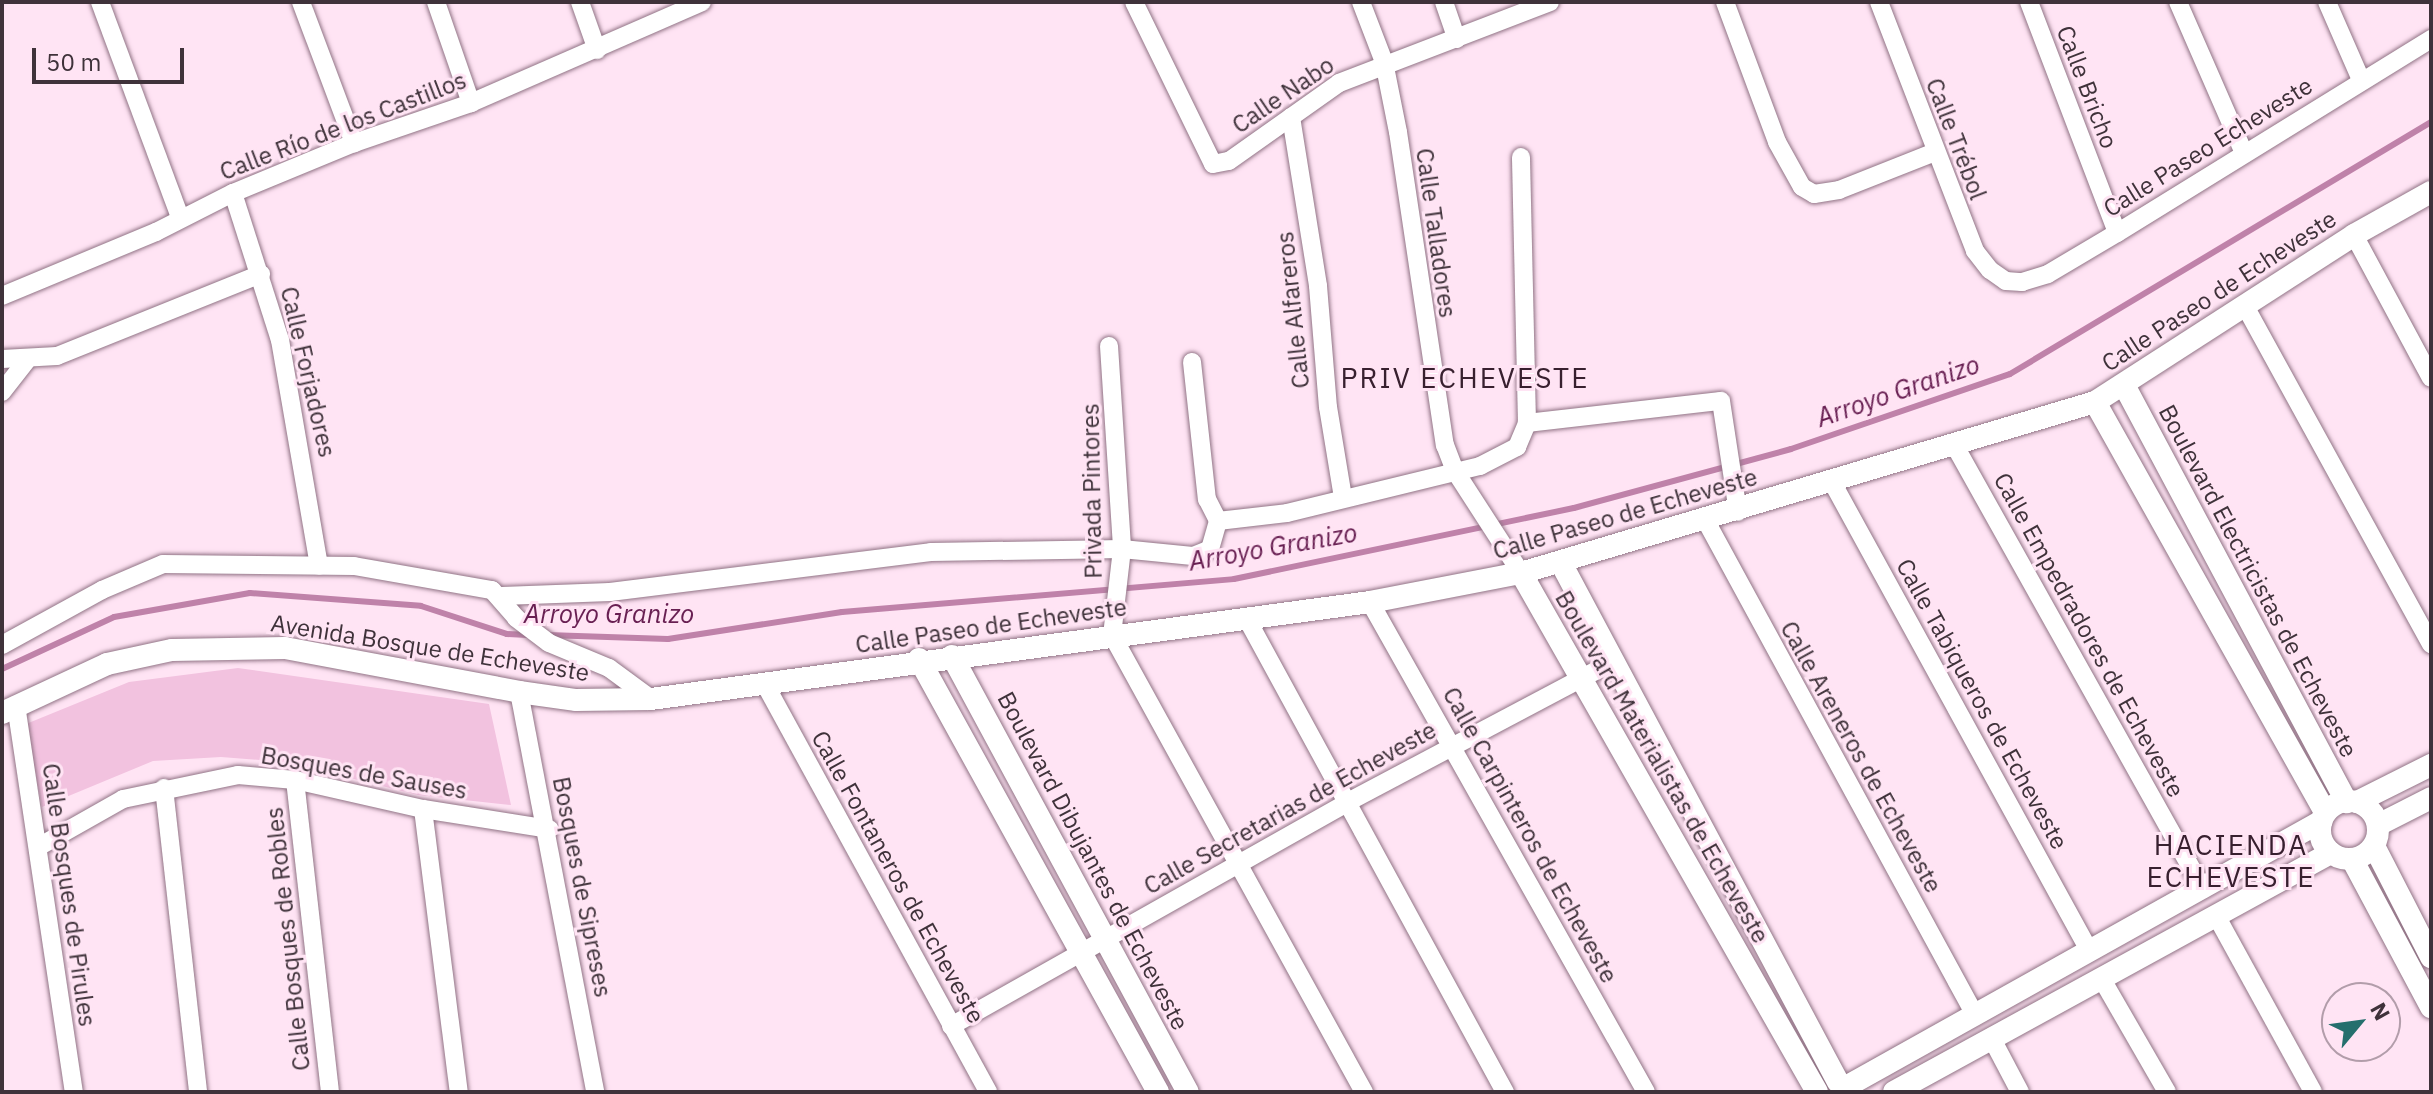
<!DOCTYPE html>
<meta charset="utf-8">
<style>
body{margin:0}
#map{position:relative;width:2433px;height:1094px;overflow:hidden;background:#ffe4f4;font-family:"IBM Plex Sans",sans-serif}
div>[style]{position:absolute}
.green>*{inset:0;background:#f2c2df}
.stream>*{height:6px;margin:-3px;padding:0 3px;transform-origin:3px;border-radius:3px;background:#bf82a9}
.roads{filter:drop-shadow(0 0 2px #917385) drop-shadow(0 0 2px #917385)}
.minor>*{height:18px;margin:-9px;padding:0 9px;transform-origin:9px;border-radius:9px;background:#fff}
.tertiary>*{height:22px;margin:-11px;padding:0 11px;transform-origin:11px;border-radius:11px;background:#fff}
.tertiary>.ring{margin:-11px;padding:0;box-sizing:content-box;background:none;border:22px solid #fff;border-radius:50%}
span{translate:-50% -50%;white-space:nowrap;text-align:center;line-height:1.15;-webkit-text-stroke:6px #ffe4f4;paint-order:stroke}
.street-label{font-size:24px;color:#3f323a}
.water-label{font-size:26px;color:#681f52;font-style:italic}
.quarter-label{font-size:28px;color:#38202f;letter-spacing:2px}
.frame{position:absolute;inset:0;border:4px solid #3f323a;pointer-events:none}
.north{position:absolute;left:2321px;top:982px;width:80px;height:80px;box-sizing:border-box;background:#ffe4f4;border:2px solid #b29daa;border-radius:50%;rotate:61deg;font-size:22px;font-weight:700;line-height:32px;text-align:center;color:#3f323a}
.north::after{content:'';display:block;margin:auto;width:28px;height:36px;background:#256f6d;clip-path:polygon(50% 0,100% 100%,50% 72%,0 100%)}
.scale{position:absolute;left:32px;top:48px;width:152px;height:36px;box-sizing:border-box;border:4px solid #3f323a;border-top:0;padding-left:10px;font-size:24px;line-height:28px;white-space:nowrap;color:#3f323a;-webkit-text-stroke:6px #ffe4f4;paint-order:stroke}
</style>
<div id="map">
<div class="green">
<i style="clip-path:polygon(238px 668px,489px 704px,511px 805px,418px 795px,286px 762px,221px 757px,153px 761px,42px 807px,26px 724px,129px 682px)"></i>
</div>
<div class="stream">
<i style="left:547px;top:635px;width:121px;rotate:1.9deg"></i>
<i style="left:668px;top:639px;width:176px;rotate:-8.8deg"></i>
<i style="left:842px;top:612px;width:393px;rotate:-4.8deg"></i>
<i style="left:1234px;top:579px;width:347px;rotate:-11.8deg"></i>
<i style="left:1574px;top:508px;width:225px;rotate:-15.2deg"></i>
<i style="left:1791px;top:449px;width:231px;rotate:-18.9deg"></i>
<i style="left:2010px;top:374px;width:491px;rotate:-30.9deg"></i>
<i style="left:2px;top:669px;width:123px;rotate:-24.9deg"></i>
<i style="left:114px;top:617px;width:138px;rotate:-10deg"></i>
<i style="left:250px;top:593px;width:171px;rotate:4.3deg"></i>
<i style="left:421px;top:606px;width:90px;rotate:18deg"></i>
<i style="left:507px;top:634px;width:21px;rotate:3deg"></i>
</div>
<div class="roads">
<div class="minor">
<i style="left:100px;top:2px;width:229px;rotate:69.6deg"></i>
<i style="left:301px;top:2px;width:151px;rotate:69.4deg"></i>
<i style="left:436px;top:2px;width:107px;rotate:70.9deg"></i>
<i style="left:580px;top:2px;width:51px;rotate:70.5deg"></i>
<i style="left:1134px;top:2px;width:180px;rotate:64deg"></i>
<i style="left:1213px;top:164px;width:16px;rotate:-11deg"></i>
<i style="left:1229px;top:161px;width:135px;rotate:-35.3deg"></i>
<i style="left:1339px;top:83px;width:226px;rotate:-21deg"></i>
<i style="left:1361px;top:2px;width:64px;rotate:69deg"></i>
<i style="left:1384px;top:62px;width:71px;rotate:78.7deg"></i>
<i style="left:1398px;top:132px;width:317px;rotate:81.5deg"></i>
<i style="left:1445px;top:445px;width:28px;rotate:69deg"></i>
<i style="left:1455px;top:471px;width:121px;rotate:57.1deg"></i>
<i style="left:1444px;top:2px;width:39px;rotate:71deg"></i>
<i style="left:1725px;top:2px;width:149px;rotate:69.6deg"></i>
<i style="left:1777px;top:142px;width:51px;rotate:60.9deg"></i>
<i style="left:1802px;top:187px;width:14px;rotate:30deg"></i>
<i style="left:1814px;top:194px;width:25px;rotate:-9deg"></i>
<i style="left:1839px;top:190px;width:103px;rotate:-21.6deg"></i>
<i style="left:1879px;top:2px;width:267px;rotate:68.9deg"></i>
<i style="left:1975px;top:251px;width:24px;rotate:52deg"></i>
<i style="left:1990px;top:270px;width:19px;rotate:35deg"></i>
<i style="left:2006px;top:281px;width:16px;rotate:4deg"></i>
<i style="left:2022px;top:282px;width:27px;rotate:-17deg"></i>
<i style="left:2048px;top:274px;width:80px;rotate:-30.7deg"></i>
<i style="left:2117px;top:233px;width:369px;rotate:-31.7deg"></i>
<i style="left:2029px;top:2px;width:247px;rotate:69.1deg"></i>
<i style="left:2178px;top:2px;width:163px;rotate:66.4deg"></i>
<i style="left:2327px;top:2px;width:85px;rotate:66.4deg"></i>
<i style="left:1291px;top:117px;width:171px;rotate:80.9deg"></i>
<i style="left:1318px;top:286px;width:121px;rotate:85.3deg"></i>
<i style="left:1328px;top:407px;width:92px;rotate:80.6deg"></i>
<i style="left:233px;top:193px;width:154px;rotate:72.3deg"></i>
<i style="left:280px;top:340px;width:229px;rotate:80.2deg"></i>
<i style="left:2354px;top:235px;width:162px;rotate:61.7deg"></i>
<i style="left:2px;top:296px;width:167px;rotate:-22.6deg"></i>
<i style="left:156px;top:232px;width:86px;rotate:-26.9deg"></i>
<i style="left:233px;top:193px;width:131px;rotate:-22.5deg"></i>
<i style="left:354px;top:143px;width:124px;rotate:-18.9deg"></i>
<i style="left:471px;top:103px;width:252px;rotate:-23.6deg"></i>
<i style="left:2245px;top:306px;width:386px;rotate:61.2deg"></i>
<i style="left:1109px;top:346px;width:203px;rotate:86.3deg"></i>
<i style="left:1122px;top:549px;width:87px;rotate:96.6deg"></i>
<i style="left:1112px;top:635px;width:522px;rotate:61.13deg"></i>
<i style="left:2px;top:359px;width:55px;rotate:-3.1deg"></i>
<i style="left:57px;top:356px;width:220px;rotate:-21.9deg"></i>
<i style="left:1192px;top:362px;width:138px;rotate:83.8deg"></i>
<i style="left:1207px;top:499px;width:25px;rotate:63deg"></i>
<i style="left:2px;top:392px;width:41px;rotate:-52deg"></i>
<i style="left:1527px;top:423px;width:195px;rotate:-6.5deg"></i>
<i style="left:1721px;top:401px;width:112px;rotate:81.3deg"></i>
<i style="left:1955px;top:446px;width:508px;rotate:60.76deg"></i>
<i style="left:1831px;top:480px;width:538px;rotate:61.25deg"></i>
<i style="left:1218px;top:521px;width:69px;rotate:-6.6deg"></i>
<i style="left:1287px;top:513px;width:199px;rotate:-13.7deg"></i>
<i style="left:1480px;top:466px;width:42px;rotate:-27.2deg"></i>
<i style="left:1517px;top:447px;width:26px;rotate:-67deg"></i>
<i style="left:1527px;top:423px;width:266px;rotate:-91.3deg"></i>
<i style="left:1706px;top:521px;width:562px;rotate:61.43deg"></i>
<i style="left:502px;top:596px;width:108px;rotate:-2.1deg"></i>
<i style="left:610px;top:592px;width:323px;rotate:-7.1deg"></i>
<i style="left:931px;top:552px;width:191px;rotate:-0.9deg"></i>
<i style="left:1122px;top:549px;width:71px;rotate:5.6deg"></i>
<i style="left:1193px;top:556px;width:18px;rotate:-22deg"></i>
<i style="left:1210px;top:549px;width:29px;rotate:-74deg"></i>
<i style="left:1370px;top:602px;width:562px;rotate:60.61deg"></i>
<i style="left:1247px;top:619px;width:539px;rotate:61.39deg"></i>
<i style="left:2px;top:645px;width:114px;rotate:-28.8deg"></i>
<i style="left:102px;top:590px;width:66px;rotate:-23.1deg"></i>
<i style="left:163px;top:564px;width:191px;rotate:0.6deg"></i>
<i style="left:354px;top:566px;width:140px;rotate:9.9deg"></i>
<i style="left:492px;top:590px;width:37px;rotate:49deg"></i>
<i style="left:516px;top:618px;width:41px;rotate:37.1deg"></i>
<i style="left:549px;top:643px;width:65px;rotate:22.6deg"></i>
<i style="left:609px;top:668px;width:52px;rotate:36.4deg"></i>
<i style="left:766px;top:686px;width:463px;rotate:61.3deg"></i>
<i style="left:519px;top:692px;width:407px;rotate:79.2deg"></i>
<i style="left:16px;top:705px;width:391px;rotate:81.5deg"></i>
<i style="left:295px;top:780px;width:314px;rotate:83.6deg"></i>
<i style="left:164px;top:788px;width:306px;rotate:83.6deg"></i>
<i style="left:423px;top:809px;width:285px;rotate:82.8deg"></i>
<i style="left:40px;top:846px;width:95px;rotate:-29.5deg"></i>
<i style="left:123px;top:799px;width:117px;rotate:-11.8deg"></i>
<i style="left:238px;top:775px;width:57px;rotate:5deg"></i>
<i style="left:295px;top:780px;width:131px;rotate:12.8deg"></i>
<i style="left:423px;top:809px;width:128px;rotate:9deg"></i>
<i style="left:2218px;top:919px;width:197px;rotate:61.2deg"></i>
<i style="left:2103px;top:981px;width:128px;rotate:60deg"></i>
<i style="left:951px;top:1026px;width:454px;rotate:-29.4deg"></i>
<i style="left:1346px;top:803px;width:303px;rotate:-27.9deg"></i>
<i style="left:1992px;top:1039px;width:60px;rotate:62.2deg"></i>
</div>
<div class="tertiary">
<i style="left:2124px;top:385px;width:473px;rotate:61.9deg"></i>
<i style="left:2095px;top:402px;width:471px;rotate:60.7deg"></i>
<i style="left:1561px;top:563px;width:588px;rotate:61.91deg"></i>
<i style="left:1521px;top:573px;width:597px;rotate:60.3deg"></i>
<i style="left:952px;top:656px;width:496px;rotate:61.6deg"></i>
<i style="left:919px;top:659px;width:495px;rotate:61.1deg"></i>
<i style="left:2px;top:713px;width:116px;rotate:-25deg"></i>
<i style="left:107px;top:664px;width:66px;rotate:-12.2deg"></i>
<i style="left:172px;top:650px;width:113px;rotate:-1deg"></i>
<i style="left:285px;top:648px;width:238px;rotate:10.6deg"></i>
<i style="left:519px;top:692px;width:58px;rotate:8deg"></i>
<i style="left:576px;top:700px;width:75px;rotate:-0.8deg"></i>
<i style="left:651px;top:699px;width:726px;rotate:-7.68deg"></i>
<i style="left:1370px;top:602px;width:154px;rotate:-10.9deg"></i>
<i style="left:1521px;top:573px;width:599px;rotate:-16.59deg"></i>
<i style="left:2095px;top:402px;width:308px;rotate:-32.8deg"></i>
<i style="left:2354px;top:235px;width:88px;rotate:-29.2deg"></i>
<i class="ring" style="left:2320px;top:801px;width:36px;height:36px"></i>
<i style="left:2357px;top:802px;width:83px;rotate:-26.6deg"></i>
<i style="left:2378px;top:825px;width:59px;rotate:-27deg"></i>
<i style="left:2374px;top:846px;width:125px;rotate:62.8deg"></i>
<i style="left:2352px;top:859px;width:168px;rotate:61.9deg"></i>
<i style="left:1851px;top:1084px;width:539px;rotate:-29.18deg"></i>
<i style="left:1894px;top:1092px;width:498px;rotate:-28.7deg"></i>
</div>
</div>
<div class="street-label">
<span style="left:2087px;top:87px;rotate:69deg">Calle Bricho</span>
<span style="left:1283px;top:95px;rotate:-34deg">Calle Nabo</span>
<span style="left:343px;top:126px;rotate:-21deg">Calle Río de los Castillos</span>
<span style="left:1956px;top:139px;rotate:69deg">Calle Trébol</span>
<span style="left:2208px;top:147px;rotate:-32deg">Calle Paseo Echeveste</span>
<span style="left:1436px;top:233px;rotate:82deg">Calle Talladores</span>
<span style="left:2219px;top:291px;rotate:-33deg">Calle Paseo de Echeveste</span>
<span style="left:1293px;top:310px;rotate:-96deg">Calle Alfareros</span>
<span style="left:308px;top:372px;rotate:77deg">Calle Forjadores</span>
<span style="left:1092px;top:491px;rotate:-91deg">Privada Pintores</span>
<span style="left:1625px;top:514px;rotate:-16deg">Calle Paseo de Echeveste</span>
<span style="left:2258px;top:581px;rotate:62deg">Boulevard Electricistas de Echeveste</span>
<span style="left:991px;top:626px;rotate:-8deg">Calle Paseo de Echeveste</span>
<span style="left:2089px;top:635px;rotate:61deg">Calle Empedradores de Echeveste</span>
<span style="left:430px;top:648px;rotate:9deg">Avenida Bosque de Echeveste</span>
<span style="left:1982px;top:704px;rotate:61deg">Calle Tabiqueros de Echeveste</span>
<span style="left:1861px;top:757px;rotate:61deg">Calle Areneros de Echeveste</span>
<span style="left:1662px;top:767px;rotate:60deg">Boulevard Materialistas de Echeveste</span>
<span style="left:364px;top:773px;rotate:10deg">Bosques de Sauses</span>
<span style="left:1290px;top:808px;rotate:-29deg">Calle Secretarias de Echeveste</span>
<span style="left:1530px;top:835px;rotate:61deg">Calle Carpinteros de Echeveste</span>
<span style="left:1093px;top:861px;rotate:62deg">Boulevard Dibujantes de Echeveste</span>
<span style="left:898px;top:877px;rotate:61deg">Calle Fontaneros de Echeveste</span>
<span style="left:582px;top:887px;rotate:79deg">Bosques de Sipreses</span>
<span style="left:69px;top:895px;rotate:82deg">Calle Bosques de Pirules</span>
<span style="left:288px;top:939px;rotate:-96deg">Calle Bosques de Robles</span>
</div>
<div class="water-label">
<span style="left:1898px;top:391px;rotate:-19deg">Arroyo Granizo</span>
<span style="left:1273px;top:547px;rotate:-10deg">Arroyo Granizo</span>
<span style="left:609px;top:614px">Arroyo Granizo</span>
</div>
<div class="quarter-label">
<span style="left:1465px;top:378px">PRIV ECHEVESTE</span>
<span style="left:2231px;top:861px">HACIENDA<br>ECHEVESTE</span>
</div>
<div class="frame"></div>
<div class="north">N</div>
<div class="scale">50 m</div>
</div>
